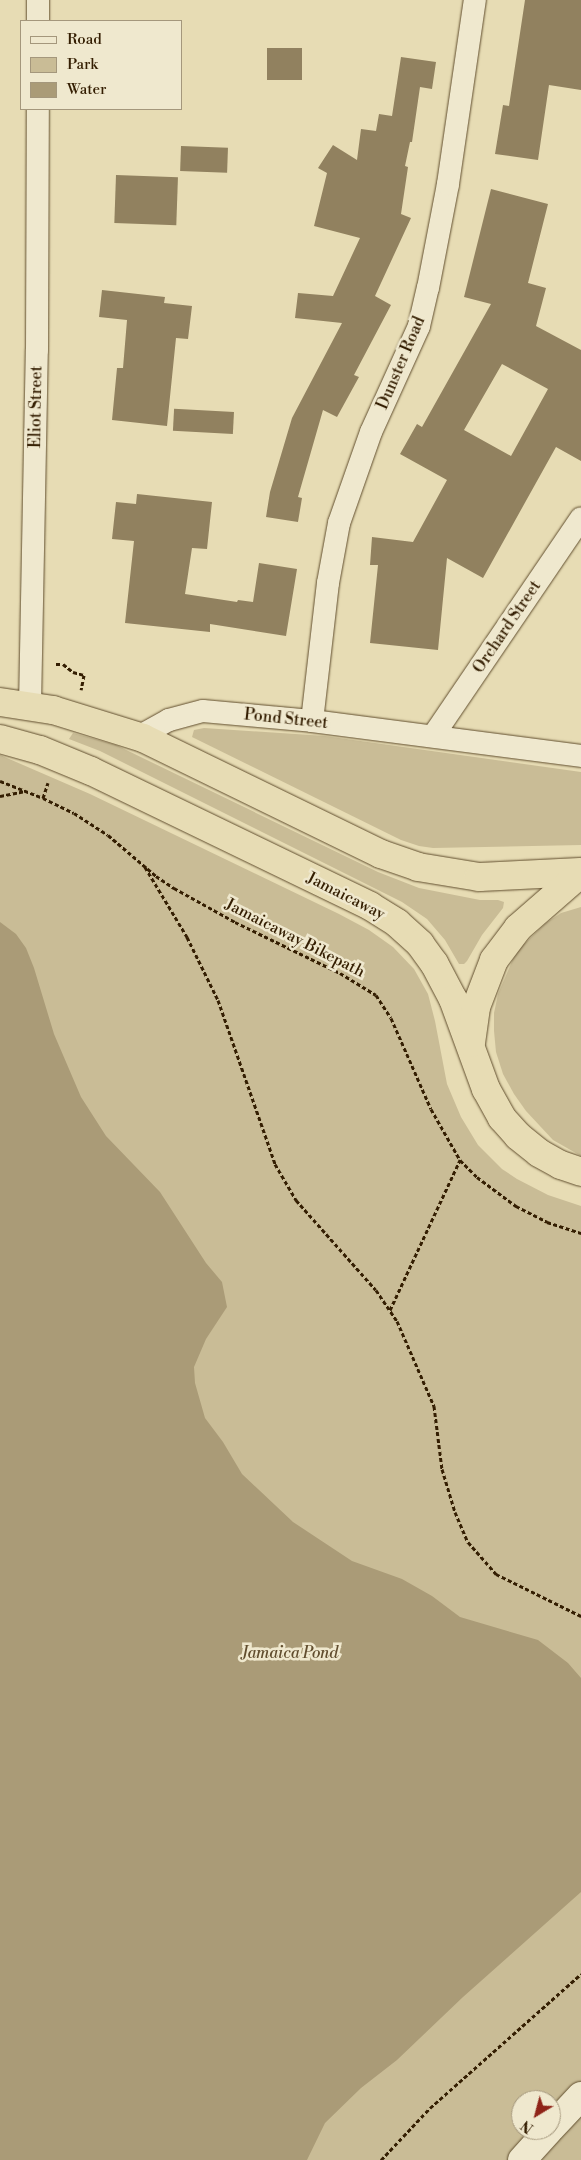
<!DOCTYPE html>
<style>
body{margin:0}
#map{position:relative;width:581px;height:2160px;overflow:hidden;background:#e7dcb4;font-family:"Libre Bodoni",serif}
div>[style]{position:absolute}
.green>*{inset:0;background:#c9bc96}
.water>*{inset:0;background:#aa9b77}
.building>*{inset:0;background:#91815f;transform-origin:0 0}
.path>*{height:3px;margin-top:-1.5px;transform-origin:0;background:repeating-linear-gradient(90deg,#341e02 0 4px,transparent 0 6.5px)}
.roads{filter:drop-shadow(0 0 1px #614e2e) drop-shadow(0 0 1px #614e2e)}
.street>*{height:22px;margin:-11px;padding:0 11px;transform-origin:11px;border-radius:11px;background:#efe8ce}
.secondary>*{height:28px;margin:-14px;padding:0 14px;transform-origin:14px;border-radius:14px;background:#efe8ce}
.highway>*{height:28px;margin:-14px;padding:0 14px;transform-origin:14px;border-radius:14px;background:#e7dcb4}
span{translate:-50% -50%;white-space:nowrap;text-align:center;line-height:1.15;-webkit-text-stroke:5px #efe8ce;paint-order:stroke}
.street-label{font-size:16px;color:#341e02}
.park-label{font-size:16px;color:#614d2e;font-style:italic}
.legend{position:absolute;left:20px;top:20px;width:162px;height:90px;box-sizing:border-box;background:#efe8ce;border:1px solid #a4977c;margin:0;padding:6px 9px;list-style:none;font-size:15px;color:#341e02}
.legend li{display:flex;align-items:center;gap:10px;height:25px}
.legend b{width:25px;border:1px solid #a4977c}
.north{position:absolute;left:511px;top:2090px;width:50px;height:50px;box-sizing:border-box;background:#efe8ce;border:1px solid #a4977c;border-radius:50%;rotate:217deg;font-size:14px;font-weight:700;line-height:20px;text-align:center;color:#341e02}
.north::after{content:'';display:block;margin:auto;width:18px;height:22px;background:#8f2418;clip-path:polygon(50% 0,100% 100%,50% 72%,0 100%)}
</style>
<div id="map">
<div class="green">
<i style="clip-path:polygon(204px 728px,325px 736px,581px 772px,581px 845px,433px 848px,419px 846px,401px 840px,192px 737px,194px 730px)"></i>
<i style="clip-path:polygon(73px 733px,116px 745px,378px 872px,419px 888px,480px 900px,498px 900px,504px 902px,503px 908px,482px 935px,467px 961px,464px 964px,459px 964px,445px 940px,427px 919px,402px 902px,100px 751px,69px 739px)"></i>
<i style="clip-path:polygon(evenodd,0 755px,90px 794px,339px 914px,369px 930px,393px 947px,414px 969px,428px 994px,435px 1021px,447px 1084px,461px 1117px,478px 1145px,502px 1169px,517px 1179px,548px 1195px,581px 1206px,581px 2160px,0 2160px,0 755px,521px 2100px,551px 2100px,551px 2130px,521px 2130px,521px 2100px)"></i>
<i style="clip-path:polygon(581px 907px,581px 1156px,553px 1140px,526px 1111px,514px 1094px,503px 1074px,496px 1052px,494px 1031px,494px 1013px,498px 994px,513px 959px,521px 947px,546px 923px,561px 913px)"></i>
</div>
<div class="water">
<i style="clip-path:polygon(0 922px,16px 934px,26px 948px,34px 968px,54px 1034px,81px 1097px,106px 1136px,160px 1192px,206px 1263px,222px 1282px,227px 1307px,206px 1339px,194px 1367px,195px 1383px,205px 1418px,223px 1442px,242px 1474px,293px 1522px,352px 1561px,402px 1579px,432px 1596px,460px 1617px,538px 1640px,568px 1663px,581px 1678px,581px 1892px,463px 1997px,397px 2060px,361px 2088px,325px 2123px,307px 2160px,0 2160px)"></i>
</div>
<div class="building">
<i style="clip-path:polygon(525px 0,581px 0,581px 90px,549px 85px,538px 160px,495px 154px,503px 105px,509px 106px)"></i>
<i style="left:267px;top:48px;width:35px;height:32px"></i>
<i style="clip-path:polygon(401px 57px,436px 62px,432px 89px,420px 87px,412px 142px,410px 142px,405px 166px,408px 167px,401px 214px,411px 218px,375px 296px,391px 305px,354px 375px,359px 377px,337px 417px,323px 410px,298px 497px,302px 498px,298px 522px,266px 517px,270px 492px,292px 418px,342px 323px,295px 318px,298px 293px,333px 296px,360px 238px,314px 226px,327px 173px,318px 168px,333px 145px,357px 160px,361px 129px,376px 131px,379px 114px,392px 116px)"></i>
<i style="left:181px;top:146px;width:47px;height:25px;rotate:2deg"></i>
<i style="left:116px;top:175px;width:62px;height:48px;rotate:2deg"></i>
<i style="clip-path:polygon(evenodd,491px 189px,548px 204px,528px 283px,546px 288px,536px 326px,581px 350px,581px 461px,556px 447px,483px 578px,447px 558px,438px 650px,370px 643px,378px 565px,370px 565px,372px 537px,413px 542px,447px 480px,400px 454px,417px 424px,422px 427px,491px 304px,464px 297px,491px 189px,502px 364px,548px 389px,511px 456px,464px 430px,502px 364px)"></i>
<i style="clip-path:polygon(102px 290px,165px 297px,164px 303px,192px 306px,188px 339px,176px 338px,167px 426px,112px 420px,117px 368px,123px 368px,127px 320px,99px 317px)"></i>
<i style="left:234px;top:412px;width:22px;height:60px;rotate:93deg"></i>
<i style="clip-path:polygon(137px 494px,212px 502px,207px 549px,192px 548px,185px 594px,237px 602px,238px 600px,253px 602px,259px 563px,297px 569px,286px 636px,210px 624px,210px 632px,125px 623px,134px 541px,112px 539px,116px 502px,136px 504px)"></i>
</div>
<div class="path">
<i style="left:56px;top:664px;width:7px"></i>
<i style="left:63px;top:664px;width:13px;rotate:39deg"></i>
<i style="left:73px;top:672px;width:11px;rotate:15deg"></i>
<i style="left:84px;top:675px;width:15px;rotate:101deg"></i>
<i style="left:0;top:781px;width:46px;rotate:21.6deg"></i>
<i style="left:43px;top:798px;width:34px;rotate:26deg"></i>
<i style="left:74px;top:813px;width:40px;rotate:32.9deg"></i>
<i style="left:108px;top:835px;width:63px;rotate:40.5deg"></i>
<i style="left:156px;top:876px;width:22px;rotate:34deg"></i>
<i style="left:174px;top:888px;width:70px;rotate:29.1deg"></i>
<i style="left:235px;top:922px;width:117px;rotate:25.9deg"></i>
<i style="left:340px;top:973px;width:42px;rotate:31.4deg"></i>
<i style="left:376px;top:995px;width:27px;rotate:57deg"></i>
<i style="left:391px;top:1018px;width:99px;rotate:66.3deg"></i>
<i style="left:431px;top:1109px;width:59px;rotate:60.4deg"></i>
<i style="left:460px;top:1160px;width:24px;rotate:45deg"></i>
<i style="left:477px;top:1177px;width:49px;rotate:36.6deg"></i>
<i style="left:516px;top:1206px;width:35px;rotate:27deg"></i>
<i style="left:547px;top:1222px;width:36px;rotate:18deg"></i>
<i style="left:0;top:796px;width:26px;rotate:-11deg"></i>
<i style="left:43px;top:798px;width:16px;rotate:-72deg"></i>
<i style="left:145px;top:867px;width:82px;rotate:59deg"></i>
<i style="left:187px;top:937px;width:70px;rotate:63.8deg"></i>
<i style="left:218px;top:1000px;width:174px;rotate:70.8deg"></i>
<i style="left:275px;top:1164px;width:42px;rotate:59.7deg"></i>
<i style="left:296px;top:1200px;width:120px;rotate:48.4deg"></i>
<i style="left:376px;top:1290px;width:37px;rotate:56deg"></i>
<i style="left:397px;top:1321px;width:93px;rotate:66.5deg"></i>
<i style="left:434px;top:1406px;width:64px;rotate:82.8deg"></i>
<i style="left:442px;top:1469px;width:45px;rotate:73.2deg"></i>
<i style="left:455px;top:1512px;width:33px;rotate:67deg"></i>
<i style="left:468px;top:1542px;width:43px;rotate:48.8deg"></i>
<i style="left:496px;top:1574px;width:95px;rotate:26.3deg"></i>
<i style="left:390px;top:1310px;width:166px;rotate:-65deg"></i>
<i style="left:381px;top:2160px;width:71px;rotate:-46.7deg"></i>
<i style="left:430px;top:2108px;width:202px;rotate:-41.6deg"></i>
</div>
<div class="roads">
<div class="street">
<i style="left:38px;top:21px;width:21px;rotate:-90deg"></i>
<i style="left:30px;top:706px;width:356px;rotate:-88.9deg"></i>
<i style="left:37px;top:350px;width:241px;rotate:-89.8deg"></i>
<i style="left:312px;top:721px;width:139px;rotate:-83.4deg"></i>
<i style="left:328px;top:583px;width:61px;rotate:-79.6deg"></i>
<i style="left:339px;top:523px;width:96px;rotate:-70.6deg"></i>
<i style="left:371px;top:432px;width:116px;rotate:-65.6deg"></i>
<i style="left:419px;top:326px;width:39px;rotate:-77deg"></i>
<i style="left:428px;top:288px;width:106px;rotate:-79.1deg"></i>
<i style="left:448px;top:184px;width:186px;rotate:-81.7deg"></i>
<i style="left:433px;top:736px;width:263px;rotate:-55.8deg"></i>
<i style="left:138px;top:737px;width:35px;rotate:-29deg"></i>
<i style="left:169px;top:720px;width:35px;rotate:-15deg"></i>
<i style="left:203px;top:711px;width:109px;rotate:5.2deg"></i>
<i style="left:312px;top:721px;width:271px;rotate:7.4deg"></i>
</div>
<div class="secondary">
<i style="left:551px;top:2128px;width:44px;rotate:-46.8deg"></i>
<i style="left:522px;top:2160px;width:40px;rotate:-48deg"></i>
</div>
<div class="highway">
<i style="left:0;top:702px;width:54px;rotate:8.6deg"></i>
<i style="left:53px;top:710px;width:94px;rotate:17.3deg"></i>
<i style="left:143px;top:738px;width:265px;rotate:26deg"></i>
<i style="left:381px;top:854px;width:39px;rotate:19deg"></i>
<i style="left:418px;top:867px;width:62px;rotate:9.3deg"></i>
<i style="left:479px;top:877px;width:102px;rotate:-2.8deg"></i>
<i style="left:0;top:739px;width:41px;rotate:15.4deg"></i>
<i style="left:40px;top:750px;width:55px;rotate:22.4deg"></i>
<i style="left:91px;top:771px;width:310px;rotate:25.8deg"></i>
<i style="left:370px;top:906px;width:32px;rotate:32deg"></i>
<i style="left:397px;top:923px;width:31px;rotate:42deg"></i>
<i style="left:420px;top:944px;width:24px;rotate:54deg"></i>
<i style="left:434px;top:963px;width:41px;rotate:62.2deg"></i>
<i style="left:453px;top:999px;width:96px;rotate:69.9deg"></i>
<i style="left:486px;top:1089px;width:33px;rotate:61deg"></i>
<i style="left:502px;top:1118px;width:24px;rotate:48deg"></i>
<i style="left:518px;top:1136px;width:27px;rotate:39deg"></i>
<i style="left:539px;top:1153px;width:25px;rotate:29deg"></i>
<i style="left:561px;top:1165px;width:21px;rotate:19deg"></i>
<i style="left:471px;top:1043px;width:36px;rotate:-82deg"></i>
<i style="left:476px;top:1007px;width:50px;rotate:-69deg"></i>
<i style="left:494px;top:960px;width:40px;rotate:-53deg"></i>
<i style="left:518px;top:928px;width:84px;rotate:-41.1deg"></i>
</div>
</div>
<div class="street-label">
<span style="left:401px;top:363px;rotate:-67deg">Dunster Road</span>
<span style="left:36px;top:407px;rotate:-89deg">Eliot Street</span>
<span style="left:507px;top:627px;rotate:-56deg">Orchard Street</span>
<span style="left:286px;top:719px;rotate:6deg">Pond Street</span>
<span style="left:346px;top:896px;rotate:27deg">Jamaicaway</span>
<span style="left:295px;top:938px;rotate:27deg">Jamaicaway Bikepath</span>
</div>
<div class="park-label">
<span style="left:290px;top:1653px">Jamaica Pond</span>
</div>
<ul class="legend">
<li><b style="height:6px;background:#efe8ce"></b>Road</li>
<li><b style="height:14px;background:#c9bc96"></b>Park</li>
<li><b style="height:14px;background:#aa9b77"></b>Water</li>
</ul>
<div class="north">N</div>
</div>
